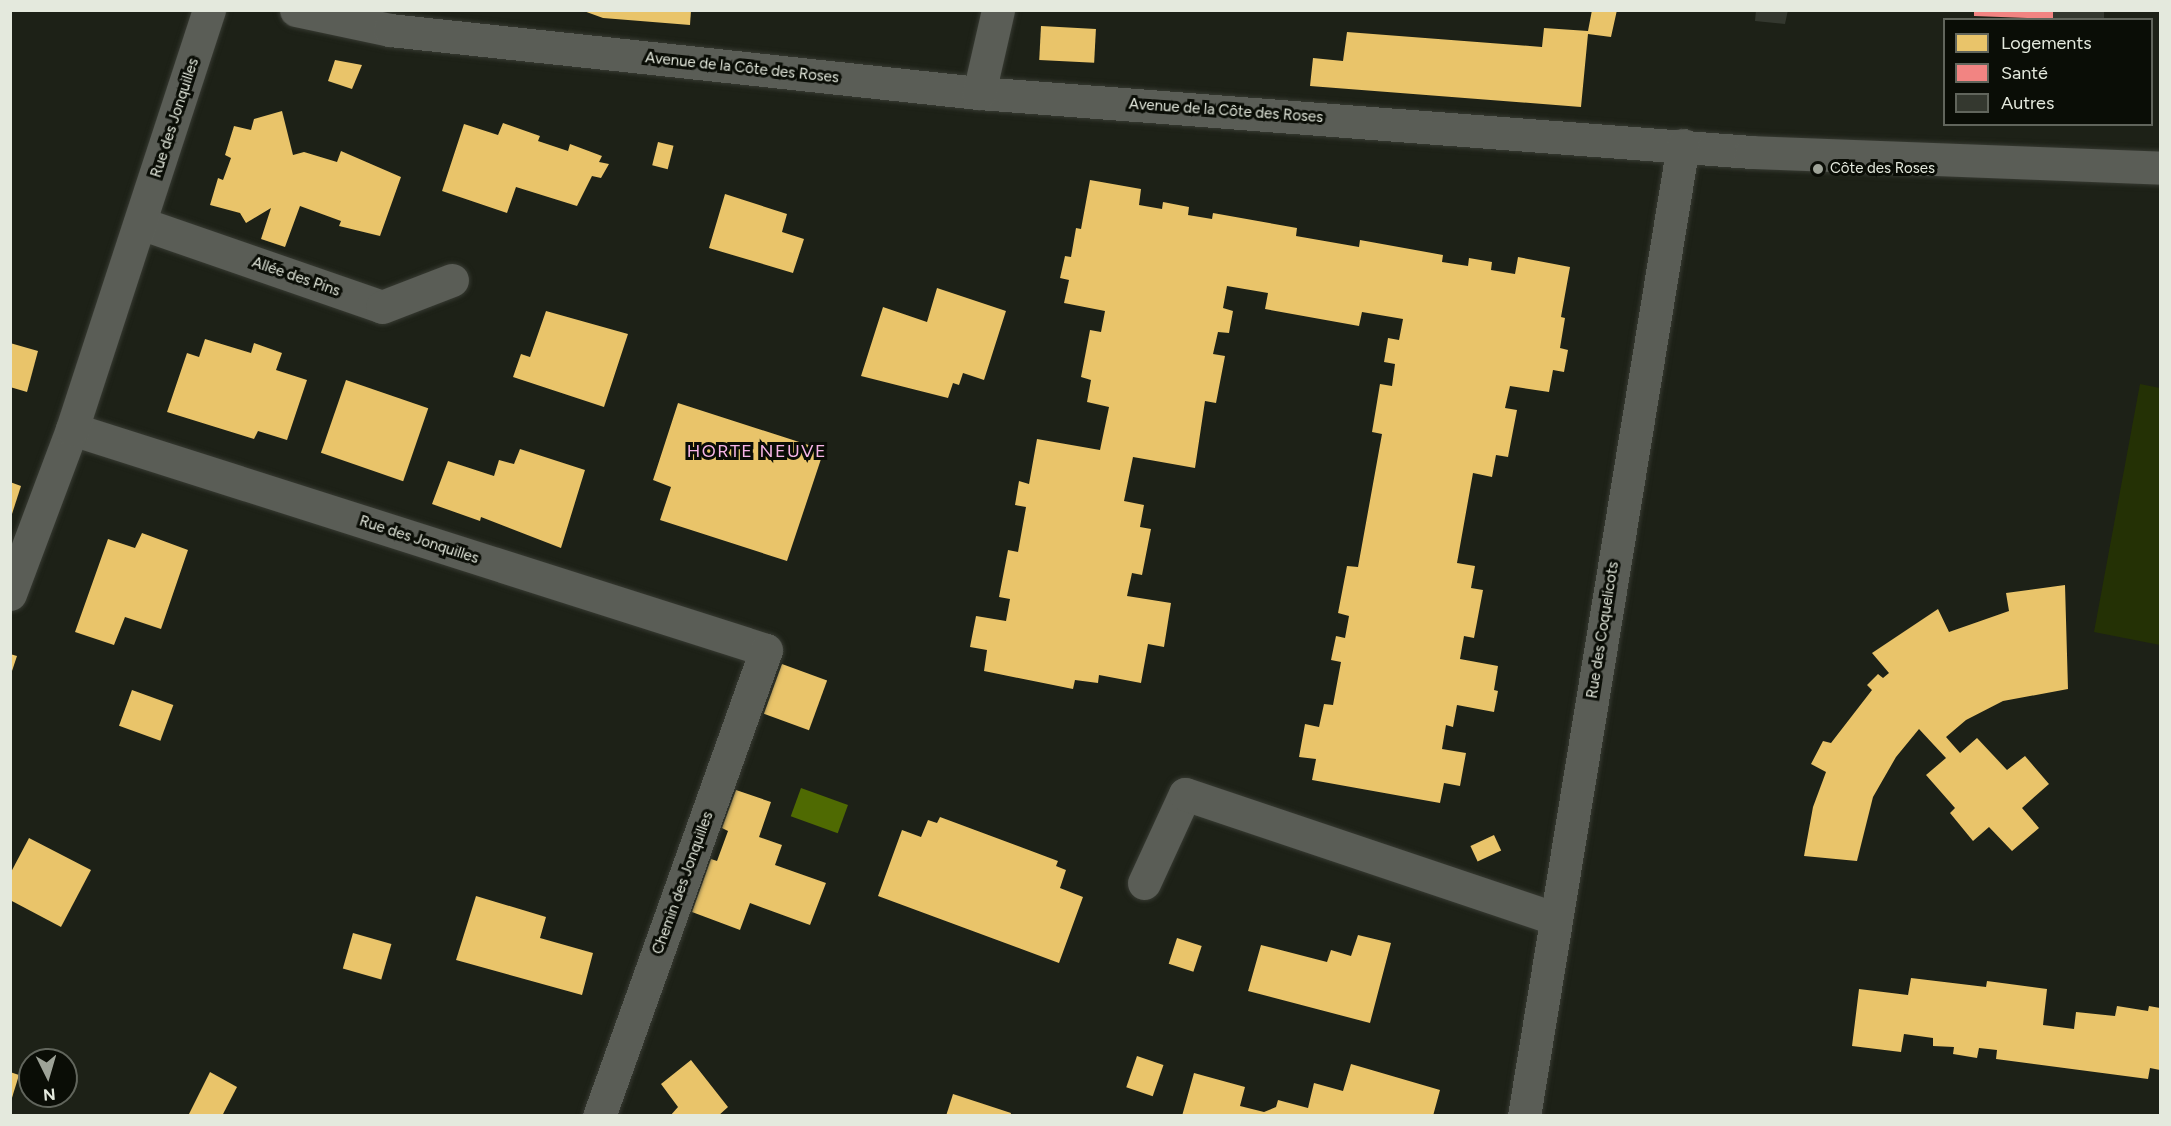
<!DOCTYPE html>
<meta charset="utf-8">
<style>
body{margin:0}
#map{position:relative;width:2171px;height:1126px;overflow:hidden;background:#1d2117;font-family:Figtree,sans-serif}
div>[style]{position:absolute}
.green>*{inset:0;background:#243105}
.water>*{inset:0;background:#4f6a02;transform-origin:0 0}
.homes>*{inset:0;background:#e9c46a;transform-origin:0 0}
.health>*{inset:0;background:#f28482}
.building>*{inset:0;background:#34382f;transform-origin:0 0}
.roads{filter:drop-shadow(0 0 2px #373a32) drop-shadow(0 0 2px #373a32)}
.minor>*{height:33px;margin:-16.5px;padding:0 16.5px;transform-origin:16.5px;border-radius:16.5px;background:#5a5d56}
.dots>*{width:16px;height:16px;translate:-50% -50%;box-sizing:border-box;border:3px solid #0a0d06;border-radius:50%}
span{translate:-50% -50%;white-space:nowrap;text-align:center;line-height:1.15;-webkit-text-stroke:6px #0a0d06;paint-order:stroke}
.street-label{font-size:15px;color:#e4e9dd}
.poi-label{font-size:15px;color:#e4e9dd}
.left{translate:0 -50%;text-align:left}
.quarter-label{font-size:18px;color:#f7b5e7;letter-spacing:1.5px}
.frame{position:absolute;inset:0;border:12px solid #e4e9dd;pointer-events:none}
.legend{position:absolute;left:1943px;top:18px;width:210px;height:108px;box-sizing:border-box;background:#0a0d06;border:2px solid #61655c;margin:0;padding:8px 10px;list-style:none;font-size:18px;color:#e4e9dd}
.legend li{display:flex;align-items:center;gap:12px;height:30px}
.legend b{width:30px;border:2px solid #61655c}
.north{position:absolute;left:18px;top:1048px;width:60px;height:60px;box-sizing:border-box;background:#0a0d06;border:2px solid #61655c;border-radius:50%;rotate:175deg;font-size:16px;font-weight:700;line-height:24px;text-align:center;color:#e4e9dd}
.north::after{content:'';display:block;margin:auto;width:21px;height:27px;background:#9ea398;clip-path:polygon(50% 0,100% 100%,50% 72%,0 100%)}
</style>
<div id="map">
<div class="green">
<i style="clip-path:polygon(2140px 384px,2160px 388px,2160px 645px,2094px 632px)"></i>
</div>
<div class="water">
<i style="left:801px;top:788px;width:50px;height:30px;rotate:20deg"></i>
</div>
<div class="homes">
<i style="clip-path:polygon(581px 10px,691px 10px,690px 25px,603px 18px)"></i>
<i style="clip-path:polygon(1592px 10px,1617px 10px,1611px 37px,1588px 34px,1581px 107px,1310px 86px,1313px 58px,1343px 61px,1347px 32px,1542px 47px,1544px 28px,1588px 31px)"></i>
<i style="left:1041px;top:26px;width:55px;height:34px;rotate:3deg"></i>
<i style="clip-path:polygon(335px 60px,362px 65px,352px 89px,328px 81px)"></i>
<i style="clip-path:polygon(282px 111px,293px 155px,304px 152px,337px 162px,341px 151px,401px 177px,380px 236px,339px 226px,341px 221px,300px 206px,285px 247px,261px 239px,271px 208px,246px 223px,240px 213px,210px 205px,218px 178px,223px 180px,231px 158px,225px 155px,234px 126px,251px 130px,254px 119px)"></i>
<i style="clip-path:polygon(503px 123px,540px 136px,538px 141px,568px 151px,570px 144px,602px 156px,599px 162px,609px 164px,601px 178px,592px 176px,577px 206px,516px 187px,507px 213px,442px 191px,464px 124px,498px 135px)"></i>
<i style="left:658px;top:142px;width:16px;height:24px;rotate:14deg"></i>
<i style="clip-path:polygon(1090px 180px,1141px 189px,1139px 205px,1162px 209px,1163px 202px,1189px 207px,1188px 215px,1212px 219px,1213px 213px,1297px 228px,1296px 236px,1359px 247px,1360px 240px,1443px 255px,1442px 262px,1468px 266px,1469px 258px,1492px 262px,1491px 270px,1515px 274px,1518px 257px,1570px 267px,1561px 317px,1565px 318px,1560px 348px,1568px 350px,1564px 372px,1553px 370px,1549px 392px,1510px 386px,1505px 408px,1517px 410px,1508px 457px,1496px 455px,1492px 477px,1473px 473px,1457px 563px,1475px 566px,1471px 588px,1483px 590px,1474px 638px,1464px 636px,1460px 659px,1498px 666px,1494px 690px,1498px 691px,1494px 712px,1457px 705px,1453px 727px,1446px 725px,1442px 749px,1466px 753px,1460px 786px,1444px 783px,1440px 803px,1312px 780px,1316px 759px,1299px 757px,1305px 724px,1319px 727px,1324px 704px,1333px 705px,1341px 662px,1331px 660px,1336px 636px,1345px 638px,1349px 616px,1338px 613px,1347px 566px,1358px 567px,1382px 434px,1372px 432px,1380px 384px,1392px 386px,1395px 364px,1384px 362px,1388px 338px,1399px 340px,1403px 319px,1362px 312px,1359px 326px,1265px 309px,1268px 293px,1227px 286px,1223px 308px,1233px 311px,1229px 333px,1218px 332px,1213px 354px,1225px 356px,1216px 403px,1205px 401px,1195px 468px,1133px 457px,1124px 501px,1144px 505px,1140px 527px,1151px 529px,1142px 575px,1132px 573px,1127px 596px,1171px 603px,1164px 647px,1148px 644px,1141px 683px,1099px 675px,1098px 683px,1075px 680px,1073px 689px,984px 671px,987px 650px,970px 647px,976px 616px,1006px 621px,1010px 599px,999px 597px,1008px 550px,1018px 552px,1026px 507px,1015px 505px,1019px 481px,1029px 484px,1037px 439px,1100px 450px,1109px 407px,1087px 402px,1091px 380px,1081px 377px,1090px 330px,1101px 332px,1105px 311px,1064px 303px,1069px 280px,1060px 278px,1065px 256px,1071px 257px,1076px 228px,1081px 229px)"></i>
<i style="clip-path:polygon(725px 194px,787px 214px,782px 232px,804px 239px,793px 273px,709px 248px)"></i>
<i style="clip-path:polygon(937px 288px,1006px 311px,984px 380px,963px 373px,959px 385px,953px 383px,948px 398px,861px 376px,883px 307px,927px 322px)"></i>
<i style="clip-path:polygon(546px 311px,628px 334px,604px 407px,513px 377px,521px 354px,530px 357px)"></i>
<i style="clip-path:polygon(205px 339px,251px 353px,254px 343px,282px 353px,276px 370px,307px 380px,287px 440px,258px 431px,254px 439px,167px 412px,187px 353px,199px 357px)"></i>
<i style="clip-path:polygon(10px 343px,38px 351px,27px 392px,10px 387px)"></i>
<i style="left:346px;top:380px;width:87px;height:77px;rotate:19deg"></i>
<i style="clip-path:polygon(678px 403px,824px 450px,787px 561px,660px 520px,671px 487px,653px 480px)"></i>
<i style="clip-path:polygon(520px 449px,585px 470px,561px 548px,481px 517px,480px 521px,432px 504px,448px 461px,494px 476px,499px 460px,514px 464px)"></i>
<i style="clip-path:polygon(10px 482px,21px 486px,11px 517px,10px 517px)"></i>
<i style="clip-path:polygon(142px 533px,188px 550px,161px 629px,125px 617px,114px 645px,75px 632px,108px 539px,135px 548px)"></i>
<i style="clip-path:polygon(2065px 585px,2068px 689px,2003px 701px,1966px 720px,1946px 737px,1960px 753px,1977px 738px,2007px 770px,2025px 756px,2049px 784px,2022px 808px,2039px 828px,2012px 851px,1989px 827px,1973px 841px,1950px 813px,1955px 808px,1926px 775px,1946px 758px,1919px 729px,1896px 757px,1873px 797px,1857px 861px,1804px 856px,1813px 807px,1826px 772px,1811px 764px,1823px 741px,1831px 743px,1872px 690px,1867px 685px,1878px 674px,1883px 678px,1889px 673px,1872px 653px,1938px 609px,1949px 632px,2009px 611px,2006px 593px)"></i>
<i style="clip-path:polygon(10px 654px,17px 656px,11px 674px,10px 674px)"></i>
<i style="left:782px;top:664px;width:48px;height:53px;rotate:20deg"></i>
<i style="left:132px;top:690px;width:44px;height:38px;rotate:20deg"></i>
<i style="clip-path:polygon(736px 790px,771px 802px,759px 837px,782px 845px,775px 865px,826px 883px,810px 925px,750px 903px,740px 930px,692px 912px,711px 859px,717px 861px,728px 831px,722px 828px)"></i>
<i style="clip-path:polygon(940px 817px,1058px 861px,1056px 866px,1066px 870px,1060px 888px,1083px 897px,1059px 963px,878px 896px,902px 830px,921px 837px,928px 820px,937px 823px)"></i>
<i style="left:1494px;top:835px;width:17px;height:26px;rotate:65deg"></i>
<i style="clip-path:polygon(29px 838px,91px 870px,61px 927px,10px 900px,10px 874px)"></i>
<i style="clip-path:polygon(476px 896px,546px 917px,540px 938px,593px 953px,582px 995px,456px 960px)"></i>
<i style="left:353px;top:933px;width:40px;height:37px;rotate:16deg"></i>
<i style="clip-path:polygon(1358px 935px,1391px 943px,1370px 1023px,1248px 991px,1261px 945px,1327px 962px,1331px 950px,1351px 956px)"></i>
<i style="left:1177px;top:938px;width:26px;height:27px;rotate:18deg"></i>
<i style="clip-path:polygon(1911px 978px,1986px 987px,1987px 981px,2047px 989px,2043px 1025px,2074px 1029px,2076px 1012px,2115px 1016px,2117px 1006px,2148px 1011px,2149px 1006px,2160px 1008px,2160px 1070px,2150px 1068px,2148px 1079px,1996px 1059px,1997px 1050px,1979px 1048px,1977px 1058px,1953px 1054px,1954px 1047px,1933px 1046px,1933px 1038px,1904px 1034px,1901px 1052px,1852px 1046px,1859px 989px,1908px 995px)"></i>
<i style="left:1137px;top:1056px;width:28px;height:33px;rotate:19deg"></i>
<i style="clip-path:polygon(691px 1060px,728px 1107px,718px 1116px,670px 1116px,678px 1107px,661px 1084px)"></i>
<i style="clip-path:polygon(1351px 1064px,1440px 1090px,1433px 1116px,1182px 1116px,1194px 1073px,1245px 1087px,1240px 1106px,1264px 1112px,1276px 1107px,1278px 1100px,1308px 1108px,1314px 1083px,1343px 1091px)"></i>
<i style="clip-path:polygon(10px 1072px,19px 1075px,11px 1101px,10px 1101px)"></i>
<i style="clip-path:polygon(210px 1072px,237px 1087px,222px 1116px,188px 1116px)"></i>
<i style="clip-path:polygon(953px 1094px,1011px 1113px,1010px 1116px,946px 1116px)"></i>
</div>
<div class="health">
<i style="clip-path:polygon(1974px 10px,2053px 10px,2053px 19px,1974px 16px)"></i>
</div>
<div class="building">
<i style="clip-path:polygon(1756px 10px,1788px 10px,1785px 24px,1755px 21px)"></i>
<i style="left:2053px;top:10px;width:51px;height:9px"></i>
</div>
<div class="roads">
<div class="minor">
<i style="left:296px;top:10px;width:96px;rotate:12deg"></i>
<i style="left:390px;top:30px;width:592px;rotate:6.11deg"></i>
<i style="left:979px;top:93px;width:774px;rotate:4.37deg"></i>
<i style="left:1751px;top:152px;width:409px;rotate:2.2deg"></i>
<i style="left:979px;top:93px;width:85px;rotate:-77.1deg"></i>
<i style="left:140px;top:223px;width:256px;rotate:19.1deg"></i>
<i style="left:382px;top:307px;width:75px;rotate:-21.1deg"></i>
<i style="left:72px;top:429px;width:728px;rotate:17.66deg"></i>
<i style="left:766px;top:650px;width:495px;rotate:109.7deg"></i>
<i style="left:10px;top:594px;width:176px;rotate:-69.4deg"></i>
<i style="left:72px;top:429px;width:441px;rotate:-71.9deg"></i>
<i style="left:1144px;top:883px;width:98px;rotate:-65.3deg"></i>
<i style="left:1185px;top:794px;width:391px;rotate:18.6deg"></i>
<i style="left:1524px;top:1116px;width:984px;rotate:-80.7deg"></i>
</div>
</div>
<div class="dots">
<i style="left:1818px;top:169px;background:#9ea398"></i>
</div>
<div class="street-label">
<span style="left:742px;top:68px;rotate:6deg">Avenue de la Côte des Roses</span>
<span style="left:1226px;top:111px;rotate:4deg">Avenue de la Côte des Roses</span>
<span style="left:175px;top:118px;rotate:-72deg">Rue des Jonquilles</span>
<span style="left:296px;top:277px;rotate:19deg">Allée des Pins</span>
<span style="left:419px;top:540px;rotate:18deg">Rue des Jonquilles</span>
<span style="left:1603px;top:630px;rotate:-81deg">Rue des Coquelicots</span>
<span style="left:683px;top:883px;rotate:-70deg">Chemin des Jonquilles</span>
</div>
<div class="poi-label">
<span class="left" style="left:1830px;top:169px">Côte des Roses</span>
</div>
<div class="quarter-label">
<span style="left:757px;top:451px">HORTE NEUVE</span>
</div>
<div class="frame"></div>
<ul class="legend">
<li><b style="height:16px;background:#e9c46a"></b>Logements</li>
<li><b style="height:16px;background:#f28482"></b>Santé</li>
<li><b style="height:16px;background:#34382f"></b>Autres</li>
</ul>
<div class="north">N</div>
</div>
